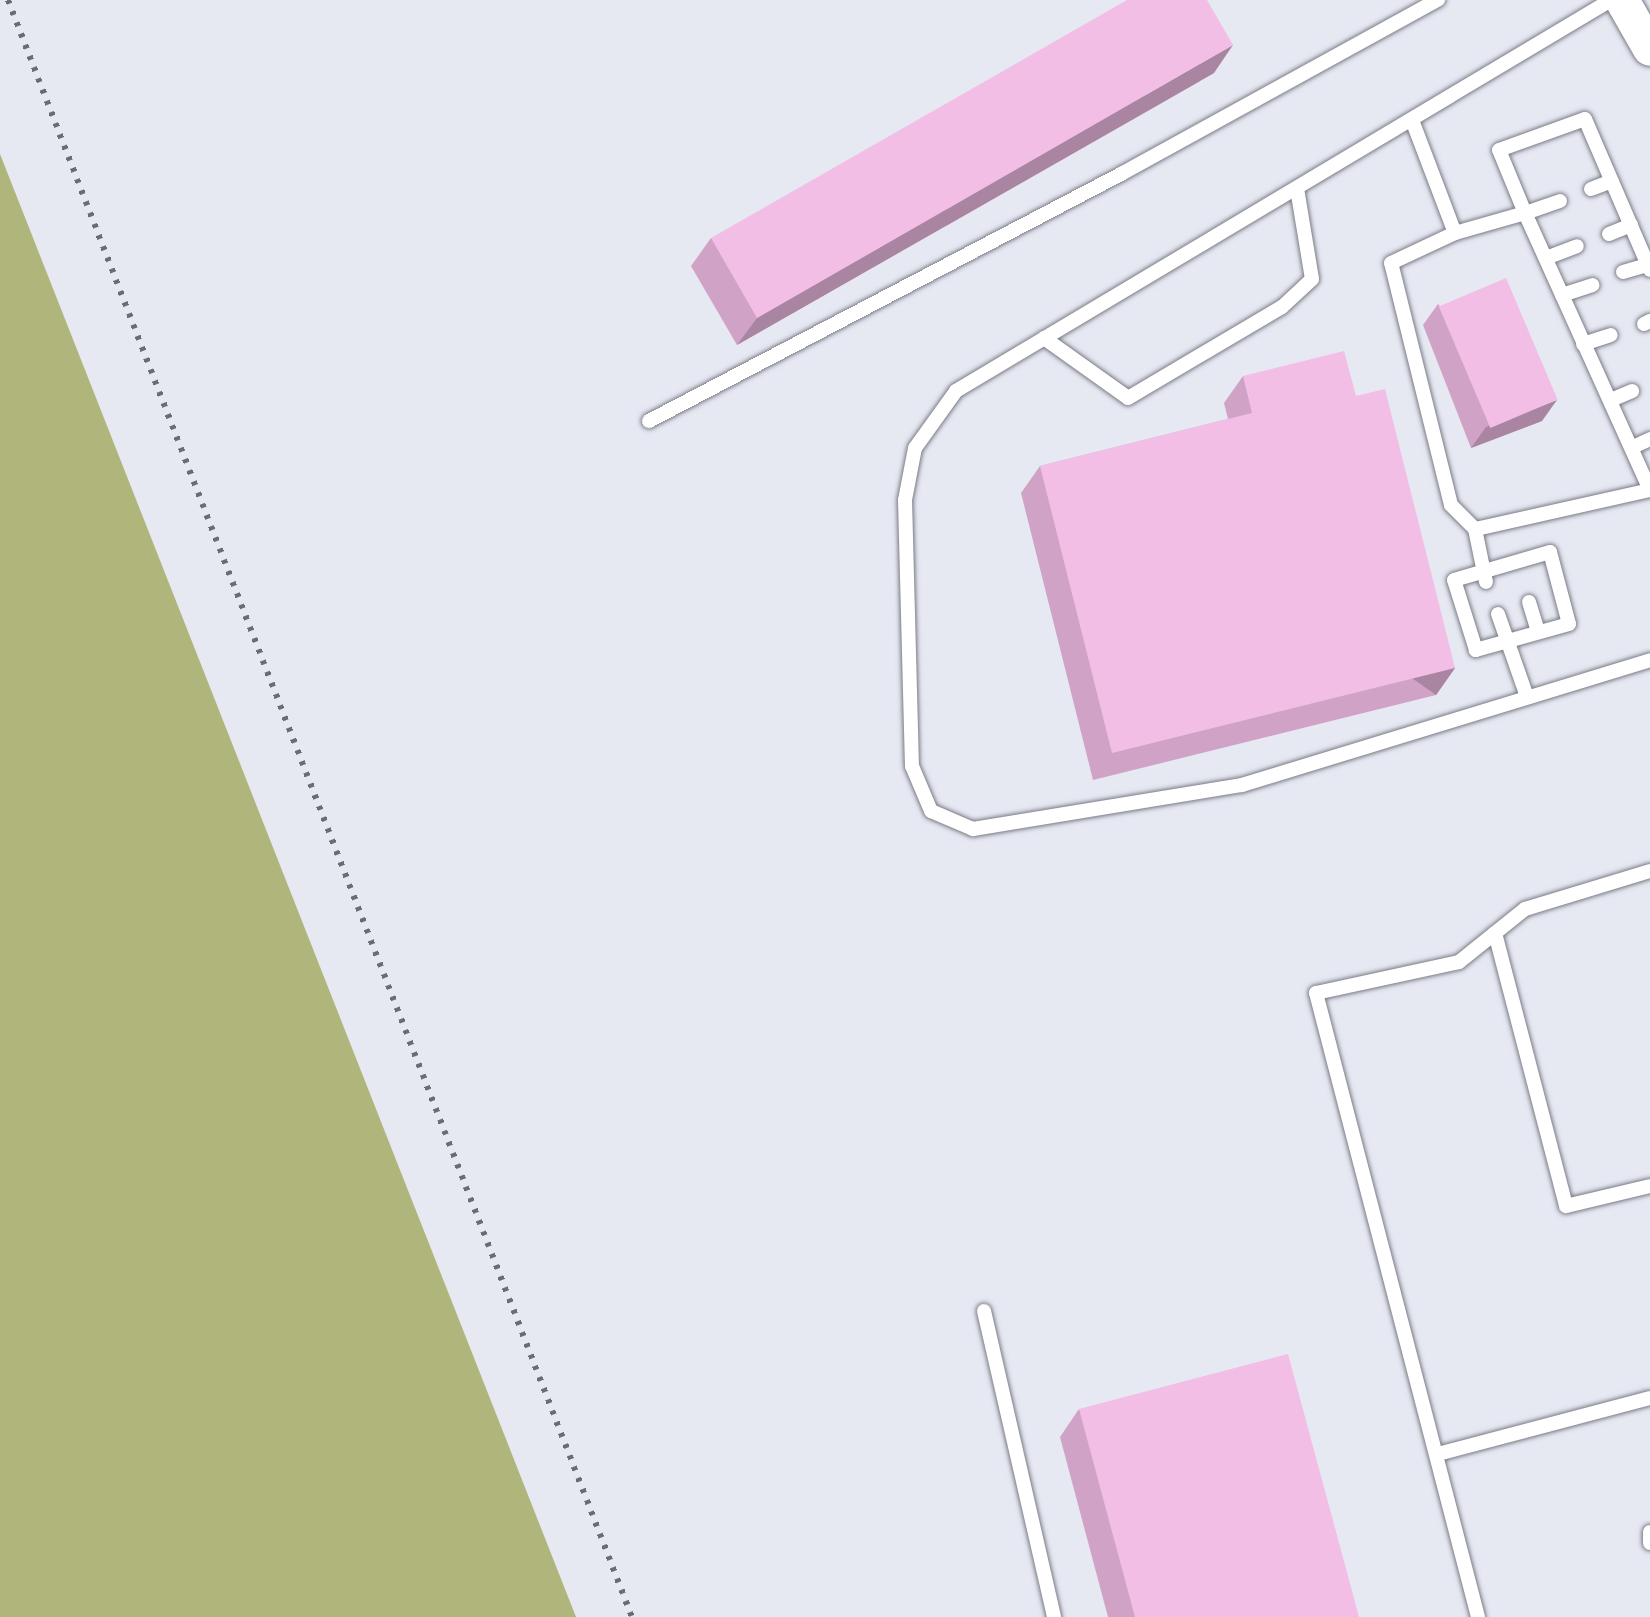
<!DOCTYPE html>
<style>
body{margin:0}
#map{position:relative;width:1650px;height:1617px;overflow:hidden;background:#e6e8f2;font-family:"Source Sans 3",sans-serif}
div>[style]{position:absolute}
.forest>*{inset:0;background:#b0b57b}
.roads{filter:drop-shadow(0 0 2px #7a7c85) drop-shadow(0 0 2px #7a7c85)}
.service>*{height:14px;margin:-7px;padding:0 7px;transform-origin:7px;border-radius:7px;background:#fff}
.tertiary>*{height:34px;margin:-17px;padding:0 17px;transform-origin:17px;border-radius:17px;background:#fff}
.rail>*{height:6px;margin-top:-3px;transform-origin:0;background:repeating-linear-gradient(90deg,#6b6c72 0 4px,transparent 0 12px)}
.wall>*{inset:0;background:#d0a3c6}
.shaded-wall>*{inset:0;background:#a985a1;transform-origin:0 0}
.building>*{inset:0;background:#f2bee6;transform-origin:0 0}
span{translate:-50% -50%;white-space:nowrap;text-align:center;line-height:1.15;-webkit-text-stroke:7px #f3f5ff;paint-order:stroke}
</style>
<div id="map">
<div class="forest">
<i style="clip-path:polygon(0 154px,576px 1617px,0 1617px)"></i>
</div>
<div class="roads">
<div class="service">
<i style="left:1611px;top:0;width:763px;rotate:149.17deg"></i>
<i style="left:956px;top:391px;width:70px;rotate:125.7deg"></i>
<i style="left:915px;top:448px;width:53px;rotate:100.9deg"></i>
<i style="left:905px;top:500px;width:266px;rotate:88.5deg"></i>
<i style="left:912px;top:766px;width:49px;rotate:67.1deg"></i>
<i style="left:931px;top:811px;width:46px;rotate:23.2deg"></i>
<i style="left:973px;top:829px;width:273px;rotate:-9.3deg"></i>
<i style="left:1242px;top:785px;width:427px;rotate:-17deg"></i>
<i style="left:1412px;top:120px;width:121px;rotate:69.2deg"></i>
<i style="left:1591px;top:189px;width:22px;rotate:-21deg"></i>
<i style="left:1560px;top:201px;width:37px;rotate:161deg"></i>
<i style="left:1525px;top:213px;width:68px;rotate:-112.4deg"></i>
<i style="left:1499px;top:150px;width:91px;rotate:-19.8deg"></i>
<i style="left:1585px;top:119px;width:164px;rotate:66.7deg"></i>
<i style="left:1525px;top:213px;width:304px;rotate:65.7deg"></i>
<i style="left:1650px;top:490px;width:179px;rotate:167.4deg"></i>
<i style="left:1475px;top:529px;width:34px;rotate:-135deg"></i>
<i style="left:1451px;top:505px;width:249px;rotate:-103.9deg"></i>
<i style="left:1391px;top:263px;width:71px;rotate:-25.1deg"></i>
<i style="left:1455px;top:233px;width:73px;rotate:-15.9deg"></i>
<i style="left:1609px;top:234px;width:24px;rotate:-22deg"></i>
<i style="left:1546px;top:258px;width:33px;rotate:-21deg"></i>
<i style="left:1623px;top:272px;width:26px;rotate:-16deg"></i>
<i style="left:1562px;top:295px;width:32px;rotate:-18deg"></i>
<i style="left:1644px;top:324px;width:7px;rotate:-27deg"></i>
<i style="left:1044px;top:338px;width:103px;rotate:35.5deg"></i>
<i style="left:1128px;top:398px;width:179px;rotate:-30.6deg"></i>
<i style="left:1282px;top:307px;width:41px;rotate:-43deg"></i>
<i style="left:1312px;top:279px;width:92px;rotate:-99.4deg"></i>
<i style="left:1583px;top:344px;width:29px;rotate:-18deg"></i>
<i style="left:1611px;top:400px;width:23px;rotate:-23deg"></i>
<i style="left:649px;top:421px;width:533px;rotate:-27.62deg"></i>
<i style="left:1121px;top:174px;width:362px;rotate:-28.8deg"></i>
<i style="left:1633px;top:447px;width:19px;rotate:-25deg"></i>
<i style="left:1475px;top:529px;width:54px;rotate:78.3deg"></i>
<i style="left:1550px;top:552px;width:74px;rotate:75.2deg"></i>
<i style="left:1569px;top:624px;width:97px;rotate:164.4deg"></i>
<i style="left:1476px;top:650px;width:73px;rotate:-107.4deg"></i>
<i style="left:1454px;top:580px;width:100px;rotate:-16.3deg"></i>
<i style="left:1529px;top:602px;width:31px;rotate:73deg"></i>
<i style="left:1498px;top:614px;width:88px;rotate:70.7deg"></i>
<i style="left:1495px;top:933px;width:282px;rotate:75.4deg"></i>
<i style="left:1566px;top:1206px;width:86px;rotate:-13.4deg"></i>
<i style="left:984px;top:1311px;width:314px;rotate:77.1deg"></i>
<i style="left:1438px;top:1454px;width:219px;rotate:-14.8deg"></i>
<i style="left:1650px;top:1532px;width:11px;rotate:90deg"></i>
<i style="left:1478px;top:1617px;width:645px;rotate:-104.55deg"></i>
<i style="left:1316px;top:993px;width:146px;rotate:-12.2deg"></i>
<i style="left:1459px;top:962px;width:85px;rotate:-38.8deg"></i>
<i style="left:1525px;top:909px;width:131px;rotate:-16.9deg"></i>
</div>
<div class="tertiary">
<i style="left:1622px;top:0;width:56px;rotate:60.3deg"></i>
</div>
</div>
<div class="rail">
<i style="left:8px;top:0;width:1733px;rotate:68.9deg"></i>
</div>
<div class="wall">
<i style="clip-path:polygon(1214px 73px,737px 345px,691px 266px,711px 238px)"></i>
<i style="clip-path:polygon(1438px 304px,1542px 421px,1471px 448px,1423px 325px)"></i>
<i style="clip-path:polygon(1243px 376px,1356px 396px,1455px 668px,1436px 695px,1093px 780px,1021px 493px,1040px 466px,1228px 419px,1224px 403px)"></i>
<i style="clip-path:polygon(1079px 1409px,1359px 1617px,1108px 1617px,1060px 1437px)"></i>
</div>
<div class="shaded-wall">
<i style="clip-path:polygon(1233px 45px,1214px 73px,737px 345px,757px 318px)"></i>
<i style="clip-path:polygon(1557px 400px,1542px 421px,1471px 448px,1486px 427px)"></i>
<i style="left:1455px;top:668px;width:33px;height:353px;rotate:125deg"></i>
</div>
<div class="building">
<i style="clip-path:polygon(1127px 0,1207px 0,1233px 45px,757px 318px,711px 238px)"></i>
<i style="left:1506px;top:278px;width:132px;height:73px;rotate:67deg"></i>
<i style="clip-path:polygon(1344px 351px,1356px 396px,1385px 389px,1455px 668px,1112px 753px,1040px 466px,1252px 413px,1243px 376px)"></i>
<i style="clip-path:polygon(1288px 1354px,1359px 1617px,1135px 1617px,1079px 1409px)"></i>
</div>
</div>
